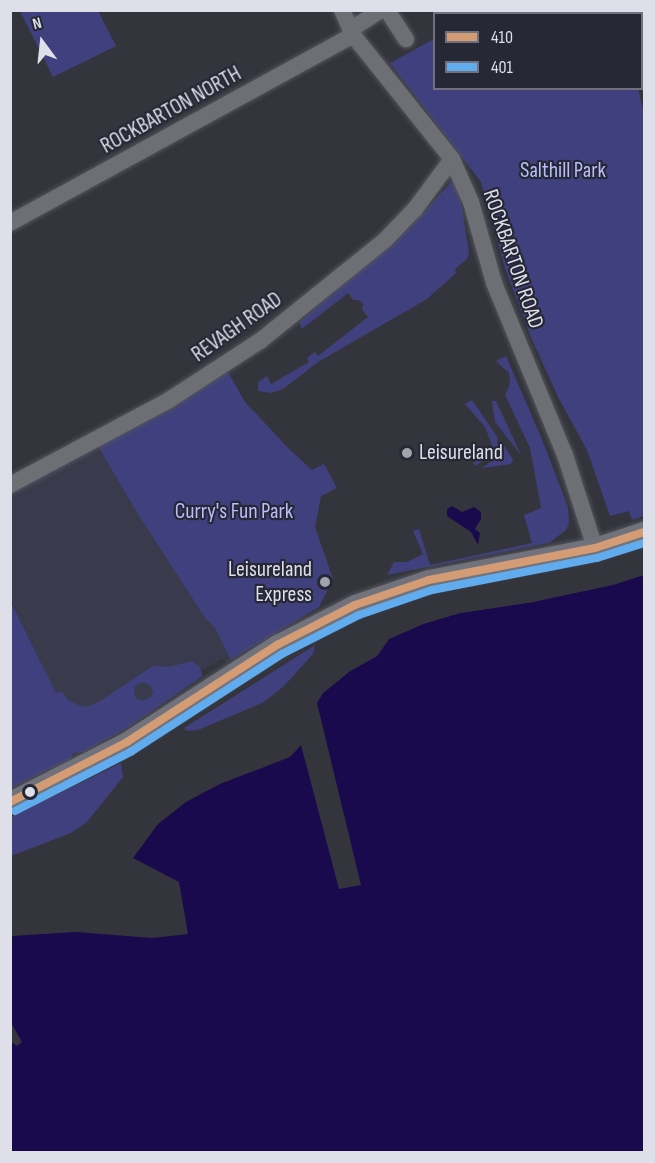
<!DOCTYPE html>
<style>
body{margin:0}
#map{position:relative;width:655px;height:1163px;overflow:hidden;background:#34353c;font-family:"Sofia Sans Condensed",sans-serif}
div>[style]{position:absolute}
.built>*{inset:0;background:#393b4d}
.green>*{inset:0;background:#40407e;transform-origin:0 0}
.water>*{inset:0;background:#190a4d}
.pier>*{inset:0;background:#34353c}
.roads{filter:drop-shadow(0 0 2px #53545b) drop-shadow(0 0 2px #53545b)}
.minor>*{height:16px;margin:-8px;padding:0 8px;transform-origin:8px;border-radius:8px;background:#6e6f74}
.major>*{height:21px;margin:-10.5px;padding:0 10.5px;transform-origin:10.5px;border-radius:10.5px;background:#71727c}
.bus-1>*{height:8px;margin:-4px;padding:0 4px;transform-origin:4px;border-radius:4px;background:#d39c74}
.bus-2>*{height:8px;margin:-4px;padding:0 4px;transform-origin:4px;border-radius:4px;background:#60acee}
.dots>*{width:16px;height:16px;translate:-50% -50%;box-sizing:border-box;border:3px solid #272836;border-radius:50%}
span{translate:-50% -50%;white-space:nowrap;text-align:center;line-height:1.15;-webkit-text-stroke:4.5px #272836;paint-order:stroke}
.street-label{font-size:22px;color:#dedfe8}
.park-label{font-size:22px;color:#b7bdfd}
.poi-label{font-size:22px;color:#dedfe8}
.left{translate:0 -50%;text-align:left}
.right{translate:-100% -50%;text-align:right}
.frame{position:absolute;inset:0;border:12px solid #dedfe8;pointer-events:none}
.legend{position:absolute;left:433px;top:12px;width:210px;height:78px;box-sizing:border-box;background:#272836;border:2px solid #70717d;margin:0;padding:8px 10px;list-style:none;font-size:18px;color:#dedfe8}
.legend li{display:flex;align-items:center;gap:12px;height:30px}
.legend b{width:30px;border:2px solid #70717d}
.north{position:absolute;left:12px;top:12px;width:60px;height:60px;-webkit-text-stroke:4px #272836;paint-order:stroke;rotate:345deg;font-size:16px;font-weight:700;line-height:24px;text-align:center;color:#dedfe8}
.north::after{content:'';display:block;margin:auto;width:21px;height:27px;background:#dedfe8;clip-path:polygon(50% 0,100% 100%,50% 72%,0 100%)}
</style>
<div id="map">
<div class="built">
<i style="clip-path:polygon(98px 446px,136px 511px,205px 618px,215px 628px,231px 660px,227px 663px,222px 659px,202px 670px,202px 676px,197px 681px,127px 728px,84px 752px,11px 600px,11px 491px)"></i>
</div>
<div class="green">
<i style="left:486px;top:10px;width:132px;height:7px"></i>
<i style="clip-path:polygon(20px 11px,98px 11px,116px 46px,53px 77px)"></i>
<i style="clip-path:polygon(434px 39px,434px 88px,638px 89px,644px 115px,644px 516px,632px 520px,629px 511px,610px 516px,587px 450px,558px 397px,530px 335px,505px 268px,481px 182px,390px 63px)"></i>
<i style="clip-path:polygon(454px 179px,460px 197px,469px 252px,467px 259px,455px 269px,456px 273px,427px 299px,318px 362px,283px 389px,271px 393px,258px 391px,258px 382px,267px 376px,271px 384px,309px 362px,307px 358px,315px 352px,318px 356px,368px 317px,362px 309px,363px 304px,359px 300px,353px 300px,348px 293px,302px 329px,299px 322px,411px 226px)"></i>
<i style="clip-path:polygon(506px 356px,541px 437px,568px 507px,569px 523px,566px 530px,549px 543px,387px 575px,394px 562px,407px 562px,423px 554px,413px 531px,419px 529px,430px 565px,532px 543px,524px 515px,541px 508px,530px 448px,505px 395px,510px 384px,509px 373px,496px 361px)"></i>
<i style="clip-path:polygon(228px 372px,245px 402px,289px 449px,312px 470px,324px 464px,337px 488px,321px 496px,315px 527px,333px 579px,319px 607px,231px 660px,215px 628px,205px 618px,136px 511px,98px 446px)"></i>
<i style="clip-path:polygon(472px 400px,498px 438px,497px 442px,500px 450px,475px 466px,473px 463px,494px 450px,485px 427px,465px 404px)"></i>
<i style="clip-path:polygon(492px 401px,496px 401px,521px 455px,495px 422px)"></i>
<i style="clip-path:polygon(503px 444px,513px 459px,511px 464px,481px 468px,502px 455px)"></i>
<i style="clip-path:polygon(evenodd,10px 600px,56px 693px,62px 692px,68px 700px,78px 705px,86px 707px,100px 701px,153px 666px,169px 667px,192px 661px,200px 667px,202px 676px,127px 728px,84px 752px,73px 753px,71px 759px,11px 788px,10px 600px,143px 682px,151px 686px,153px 692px,151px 697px,142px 701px,136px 698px,134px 692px,135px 686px,143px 682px)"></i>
<i style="clip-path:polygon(315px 645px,313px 654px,284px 686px,264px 702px,198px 730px,187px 731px,184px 728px)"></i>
<i style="clip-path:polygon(121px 763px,123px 777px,86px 823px,71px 833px,11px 856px,11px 817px)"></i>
</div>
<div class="water">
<i style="clip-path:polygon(452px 506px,462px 512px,474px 507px,481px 512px,481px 519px,475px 529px,480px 533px,478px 545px,471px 532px,447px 516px,447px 509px)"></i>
<i style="clip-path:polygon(644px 575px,644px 1152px,11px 1152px,10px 1041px,17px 1046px,22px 1042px,11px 1023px,11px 936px,76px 932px,152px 938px,188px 934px,179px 882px,133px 858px,158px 824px,186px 802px,220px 784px,290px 757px,301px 745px,339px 889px,361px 885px,317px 703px,323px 693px,350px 671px,377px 656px,389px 639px,423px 624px,460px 613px,533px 602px)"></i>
</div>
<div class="pier">
<i style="clip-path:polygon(644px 572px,644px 575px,613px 585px,533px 602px,460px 613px,423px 624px,389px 639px,377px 656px,350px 671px,323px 693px,321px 691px,348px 669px,375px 654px,388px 636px,422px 621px,459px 610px,533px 599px)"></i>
</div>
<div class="roads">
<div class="minor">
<i style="left:342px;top:10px;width:27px;rotate:66deg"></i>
<i style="left:353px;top:35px;width:159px;rotate:51.4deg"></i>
<i style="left:452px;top:159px;width:47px;rotate:66.2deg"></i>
<i style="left:471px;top:202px;width:84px;rotate:74.1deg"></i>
<i style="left:494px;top:283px;width:186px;rotate:67.6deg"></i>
<i style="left:565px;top:455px;width:98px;rotate:72.1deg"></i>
<i style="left:387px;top:10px;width:35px;rotate:57deg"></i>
<i style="left:628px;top:10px;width:4px;rotate:76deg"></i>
<i style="left:350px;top:30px;width:37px;rotate:-33deg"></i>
<i style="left:642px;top:64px;width:12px;rotate:81deg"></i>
<i style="left:10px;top:223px;width:391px;rotate:-28.7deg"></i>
<i style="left:10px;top:485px;width:180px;rotate:-28.1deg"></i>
<i style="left:169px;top:400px;width:108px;rotate:-33deg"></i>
<i style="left:260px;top:341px;width:161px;rotate:-38.9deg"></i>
<i style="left:385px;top:240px;width:43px;rotate:-45.9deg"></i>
<i style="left:415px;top:209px;width:62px;rotate:-53.5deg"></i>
</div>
<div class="major">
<i style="left:10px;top:802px;width:131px;rotate:-27.1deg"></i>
<i style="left:127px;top:742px;width:179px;rotate:-32.9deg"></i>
<i style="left:277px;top:645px;width:88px;rotate:-27.1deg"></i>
<i style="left:355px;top:605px;width:78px;rotate:-18.7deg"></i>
<i style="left:429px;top:580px;width:169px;rotate:-10.9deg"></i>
<i style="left:595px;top:548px;width:52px;rotate:-18.1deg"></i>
</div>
</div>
<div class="bus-1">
<i style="left:10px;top:802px;width:131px;rotate:-27.1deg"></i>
<i style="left:127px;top:742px;width:179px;rotate:-32.9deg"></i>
<i style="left:277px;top:645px;width:88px;rotate:-27.1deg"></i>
<i style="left:355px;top:605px;width:78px;rotate:-18.7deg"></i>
<i style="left:429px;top:580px;width:169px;rotate:-10.9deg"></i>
<i style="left:595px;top:548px;width:52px;rotate:-18.1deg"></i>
</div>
<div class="bus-2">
<i style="left:15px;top:811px;width:131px;rotate:-27.1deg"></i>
<i style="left:132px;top:751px;width:179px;rotate:-32.9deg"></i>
<i style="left:282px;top:654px;width:86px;rotate:-26.9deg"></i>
<i style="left:359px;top:615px;width:77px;rotate:-18.9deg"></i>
<i style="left:432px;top:590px;width:168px;rotate:-11deg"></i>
<i style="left:597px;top:558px;width:49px;rotate:-17.7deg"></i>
</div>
<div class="dots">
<i style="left:407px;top:453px;background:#a2a4ac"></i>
<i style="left:325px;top:582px;background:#a2a4ac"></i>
<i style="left:30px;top:792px;background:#dedfe8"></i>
</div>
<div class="street-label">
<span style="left:171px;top:110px;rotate:-29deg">ROCKBARTON NORTH</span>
<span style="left:513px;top:259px;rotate:71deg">ROCKBARTON ROAD</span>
<span style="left:237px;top:327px;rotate:-35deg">REVAGH ROAD</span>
</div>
<div class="park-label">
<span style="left:563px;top:171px">Salthill Park</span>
<span style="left:234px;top:512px">Curry's Fun Park</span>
</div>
<div class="poi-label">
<span class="left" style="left:419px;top:453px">Leisureland</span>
<span class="right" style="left:312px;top:582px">Leisureland<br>Express</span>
</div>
<div class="frame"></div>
<ul class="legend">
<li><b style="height:8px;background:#d39c74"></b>410</li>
<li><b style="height:8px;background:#60acee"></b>401</li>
</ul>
<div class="north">N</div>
</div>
